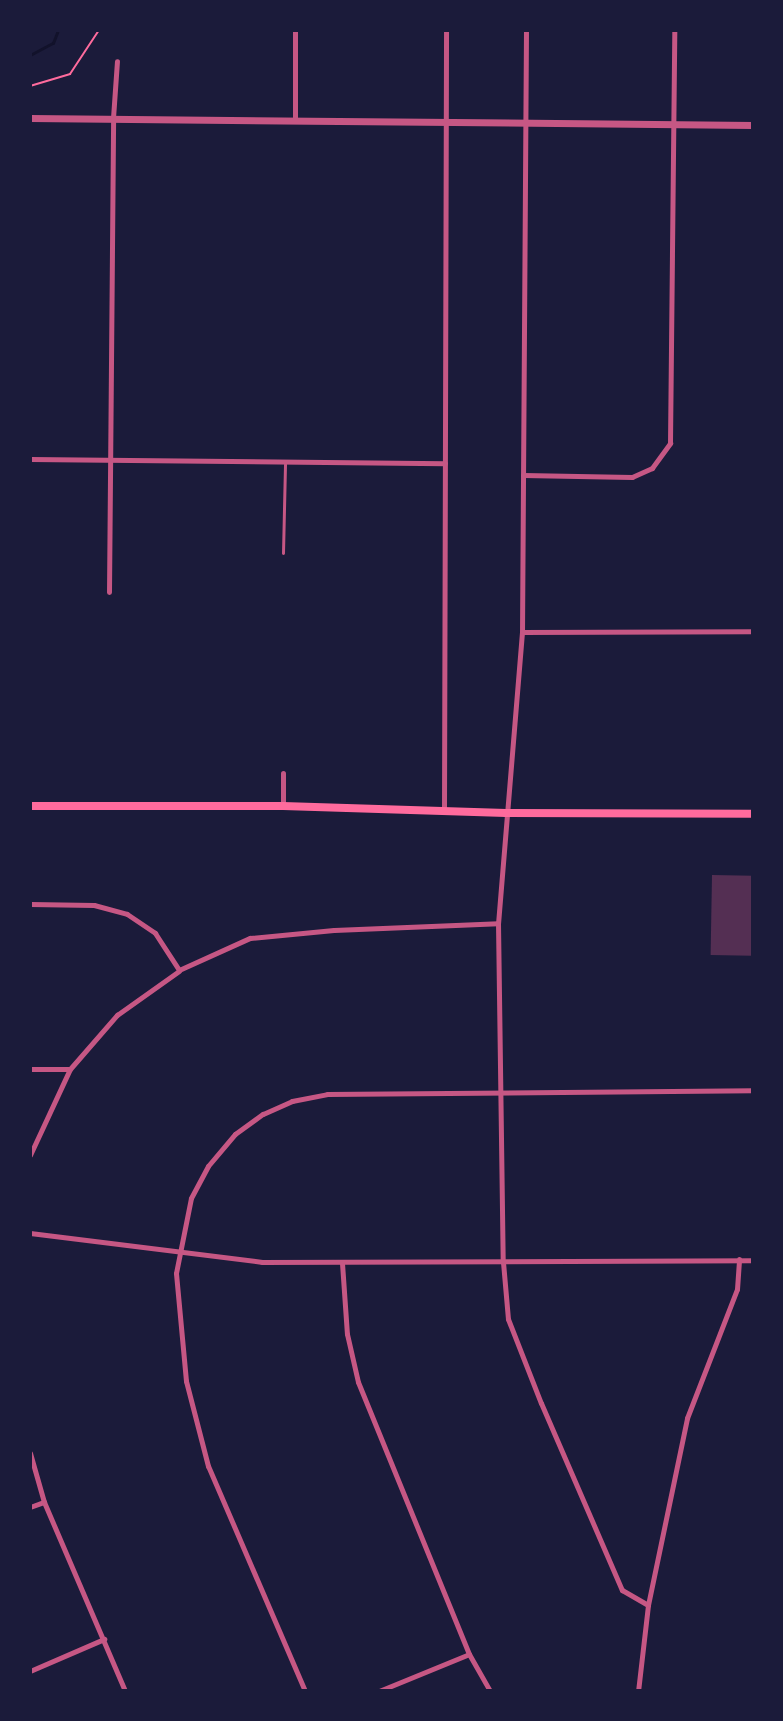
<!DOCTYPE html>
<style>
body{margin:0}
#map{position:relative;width:783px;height:1721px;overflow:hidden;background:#1b1b3a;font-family:"Noto Sans",sans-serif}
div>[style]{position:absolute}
.stream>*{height:3px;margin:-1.5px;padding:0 1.5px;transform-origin:1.5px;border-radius:1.5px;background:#12122b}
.building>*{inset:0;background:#542f53;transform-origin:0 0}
.path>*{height:2px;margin:-1px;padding:0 1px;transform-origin:1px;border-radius:1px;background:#ff6b9d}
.service>*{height:3px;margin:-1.5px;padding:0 1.5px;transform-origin:1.5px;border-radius:1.5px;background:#c65784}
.minor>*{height:5px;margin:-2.5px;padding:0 2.5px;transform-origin:2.5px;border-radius:2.5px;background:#c65784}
.tertiary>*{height:7px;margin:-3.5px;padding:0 3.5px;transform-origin:3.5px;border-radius:3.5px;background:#c65784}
.secondary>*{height:8px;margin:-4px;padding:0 4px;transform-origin:4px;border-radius:4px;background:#ff6b9d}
span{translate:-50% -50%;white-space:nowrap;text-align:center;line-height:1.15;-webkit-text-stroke:6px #1b1b3a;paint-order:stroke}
.frame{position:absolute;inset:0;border:32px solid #1b1b3a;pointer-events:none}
</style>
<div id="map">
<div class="stream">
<i style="left:30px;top:55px;width:26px;rotate:-28deg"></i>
<i style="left:53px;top:43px;width:14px;rotate:-69deg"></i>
</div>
<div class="building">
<i style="left:712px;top:875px;width:41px;height:80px;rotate:1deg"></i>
</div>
<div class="path">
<i style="left:30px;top:86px;width:42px;rotate:-16.7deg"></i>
<i style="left:70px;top:74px;width:53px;rotate:-56.6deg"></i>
</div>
<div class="service">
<i style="left:283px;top:553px;width:89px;rotate:-88.7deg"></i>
</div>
<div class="minor">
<i style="left:295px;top:30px;width:90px;rotate:90deg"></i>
<i style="left:526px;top:30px;width:602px;rotate:90.38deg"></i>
<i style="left:522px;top:632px;width:292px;rotate:94.7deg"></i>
<i style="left:498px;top:923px;width:339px;rotate:89.2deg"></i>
<i style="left:503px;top:1262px;width:57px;rotate:85deg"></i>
<i style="left:508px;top:1319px;width:90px;rotate:68.6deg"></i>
<i style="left:541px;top:1403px;width:204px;rotate:66.6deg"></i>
<i style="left:622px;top:1590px;width:30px;rotate:30deg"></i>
<i style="left:648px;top:1605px;width:87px;rotate:96.6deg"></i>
<i style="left:30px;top:459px;width:415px;rotate:0.6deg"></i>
<i style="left:523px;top:475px;width:109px;rotate:1.1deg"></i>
<i style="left:632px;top:477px;width:22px;rotate:-24deg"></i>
<i style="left:652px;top:468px;width:31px;rotate:-54deg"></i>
<i style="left:670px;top:443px;width:413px;rotate:-89.4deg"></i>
<i style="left:109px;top:592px;width:474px;rotate:-89.5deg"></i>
<i style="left:113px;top:118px;width:57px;rotate:-86deg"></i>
<i style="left:522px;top:632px;width:231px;rotate:-0.2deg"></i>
<i style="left:283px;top:773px;width:33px;rotate:90deg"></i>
<i style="left:444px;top:811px;width:781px;rotate:-89.85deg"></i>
<i style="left:30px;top:904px;width:64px;rotate:0.9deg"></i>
<i style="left:94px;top:905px;width:34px;rotate:15deg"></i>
<i style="left:127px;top:914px;width:34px;rotate:34deg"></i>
<i style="left:155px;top:933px;width:44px;rotate:57deg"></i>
<i style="left:179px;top:970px;width:78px;rotate:-24.3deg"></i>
<i style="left:250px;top:938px;width:84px;rotate:-5.4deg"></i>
<i style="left:334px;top:930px;width:164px;rotate:-2.4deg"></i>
<i style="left:30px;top:1069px;width:39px"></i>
<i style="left:30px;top:1155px;width:95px;rotate:-65.1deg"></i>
<i style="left:70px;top:1069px;width:72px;rotate:-49deg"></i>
<i style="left:117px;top:1015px;width:76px;rotate:-35.4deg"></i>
<i style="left:30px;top:1233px;width:234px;rotate:7.1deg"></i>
<i style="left:262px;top:1262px;width:491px;rotate:-0.2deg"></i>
<i style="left:342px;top:1263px;width:71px;rotate:86deg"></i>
<i style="left:347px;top:1334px;width:49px;rotate:77.1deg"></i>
<i style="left:358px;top:1382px;width:294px;rotate:67.8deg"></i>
<i style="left:469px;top:1654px;width:43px;rotate:60.4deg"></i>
<i style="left:30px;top:1453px;width:51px;rotate:74.1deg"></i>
<i style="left:44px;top:1502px;width:206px;rotate:66.8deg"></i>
<i style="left:30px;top:1507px;width:15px;rotate:-20deg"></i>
<i style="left:648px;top:1605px;width:191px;rotate:-78.2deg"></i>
<i style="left:687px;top:1418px;width:138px;rotate:-68.8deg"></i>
<i style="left:737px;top:1289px;width:30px;rotate:-86deg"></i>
<i style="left:30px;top:1671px;width:81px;rotate:-23.4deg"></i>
<i style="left:305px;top:1691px;width:245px;rotate:-113.3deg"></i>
<i style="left:208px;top:1466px;width:88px;rotate:-104.5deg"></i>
<i style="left:186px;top:1381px;width:108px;rotate:-95.3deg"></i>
<i style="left:176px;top:1273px;width:76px;rotate:-78.7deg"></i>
<i style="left:191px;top:1198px;width:36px;rotate:-62deg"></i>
<i style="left:208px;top:1166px;width:42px;rotate:-49.8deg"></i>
<i style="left:235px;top:1134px;width:34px;rotate:-36deg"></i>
<i style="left:263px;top:1114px;width:32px;rotate:-24deg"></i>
<i style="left:292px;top:1101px;width:36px;rotate:-11deg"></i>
<i style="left:327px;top:1094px;width:426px;rotate:-0.5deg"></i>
<i style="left:379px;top:1691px;width:97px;rotate:-22.3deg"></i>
</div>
<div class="tertiary">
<i style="left:30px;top:118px;width:723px;rotate:0.55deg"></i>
</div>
<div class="secondary">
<i style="left:30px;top:806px;width:253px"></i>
<i style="left:283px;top:806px;width:223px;rotate:1.8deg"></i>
<i style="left:506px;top:813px;width:247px;rotate:0.2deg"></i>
</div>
<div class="frame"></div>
</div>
